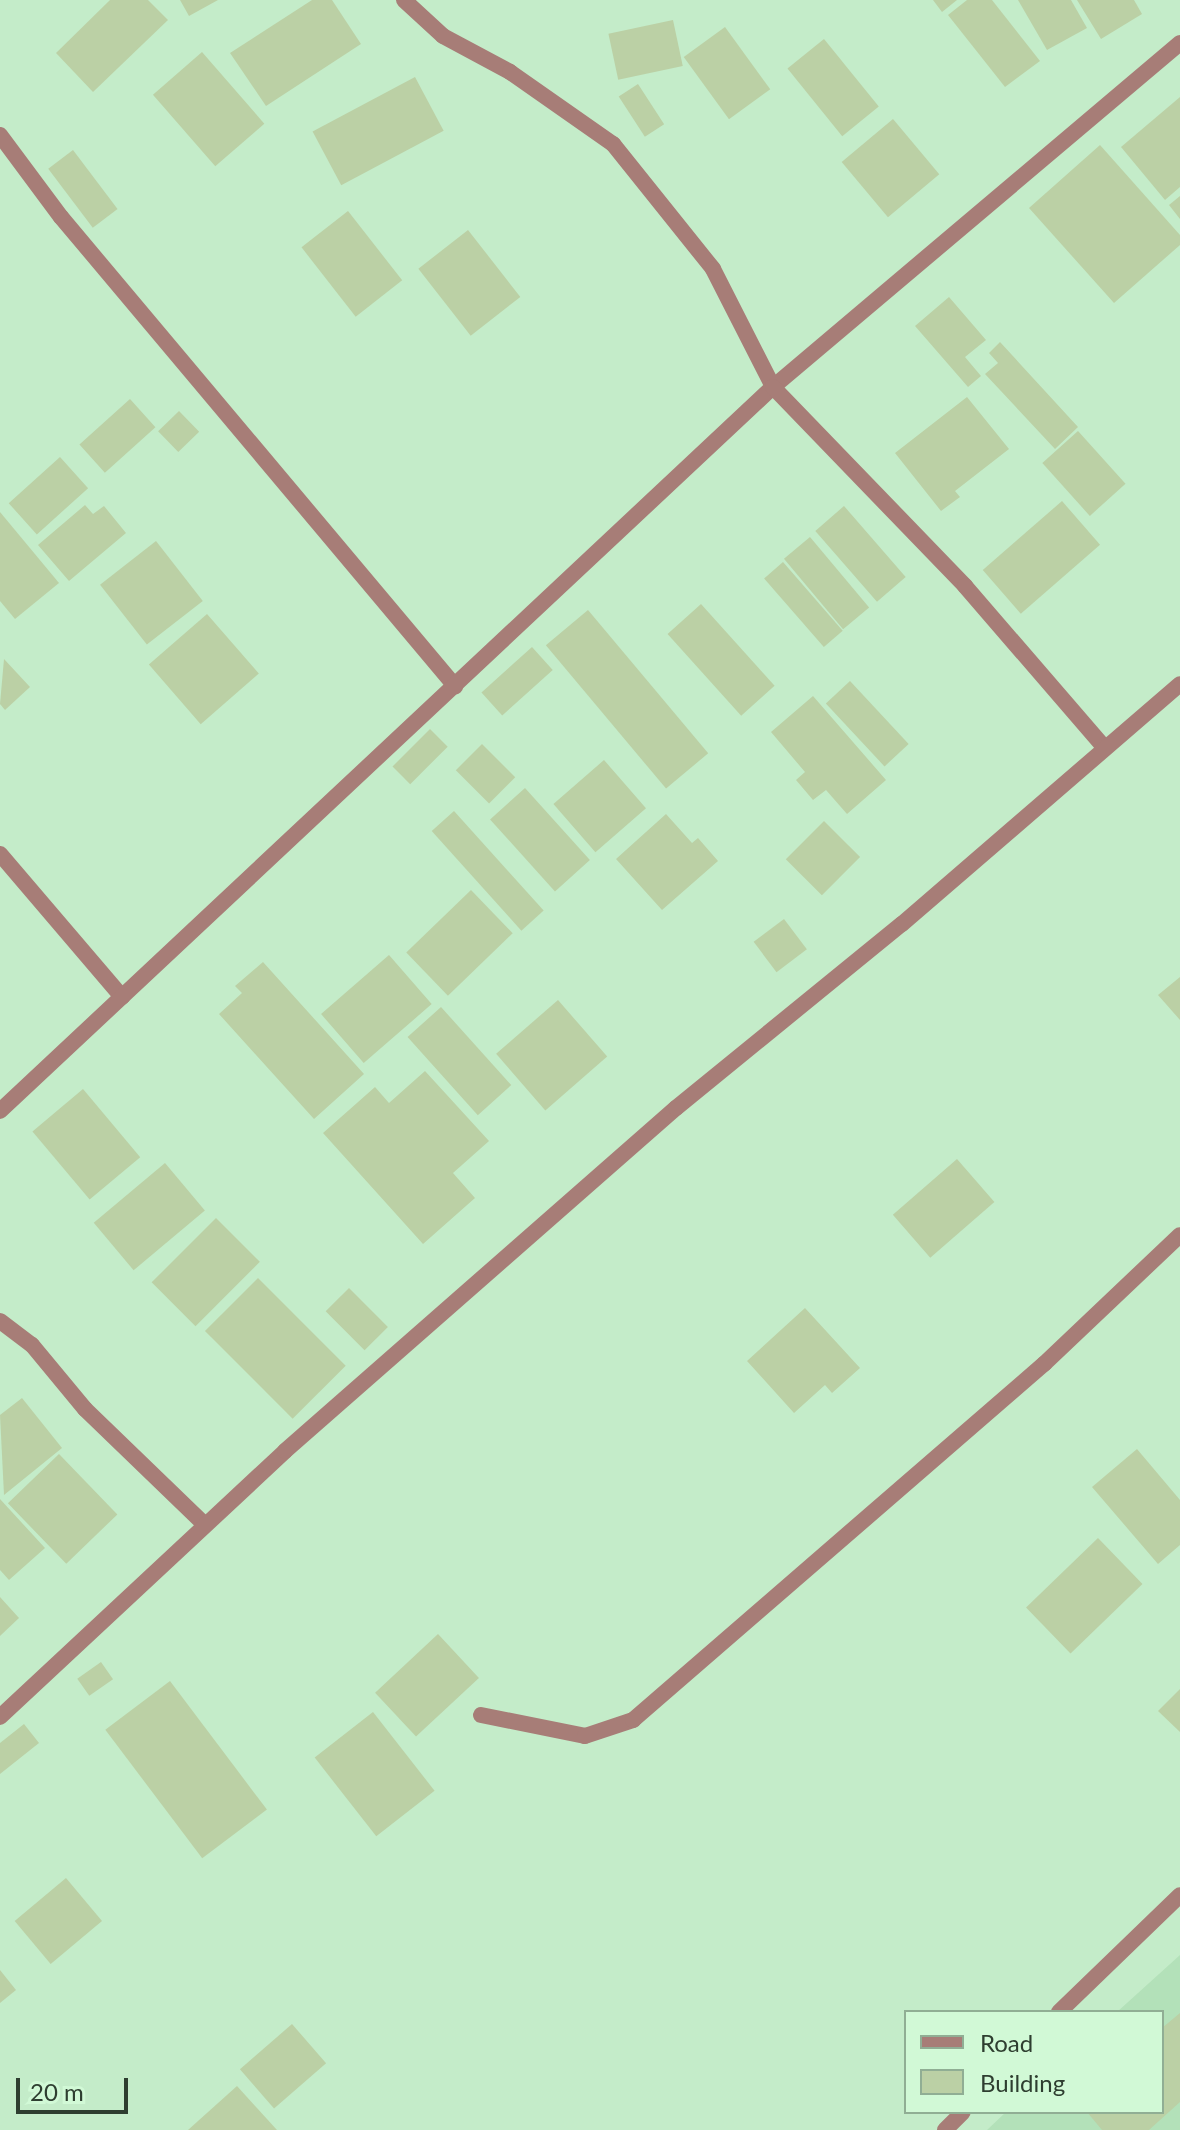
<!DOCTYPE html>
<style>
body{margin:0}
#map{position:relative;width:1180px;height:2130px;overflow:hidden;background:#c4ecc9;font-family:Lato,sans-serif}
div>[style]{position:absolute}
.built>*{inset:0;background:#b3e1b9}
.building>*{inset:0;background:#bbd0a5;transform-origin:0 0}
.street>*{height:16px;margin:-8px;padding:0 8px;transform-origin:8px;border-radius:8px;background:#a77d77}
span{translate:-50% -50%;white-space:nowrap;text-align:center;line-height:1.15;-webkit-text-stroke:7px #d1f9d6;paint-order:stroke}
.legend{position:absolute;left:904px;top:2010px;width:260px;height:104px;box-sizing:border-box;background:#d1f9d6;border:2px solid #90ae94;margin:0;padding:10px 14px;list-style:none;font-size:24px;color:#2e3e30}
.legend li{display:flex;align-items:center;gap:16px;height:40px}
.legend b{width:40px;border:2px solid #90ae94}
.scale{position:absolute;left:16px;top:2078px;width:112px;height:36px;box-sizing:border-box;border:4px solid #2e3e30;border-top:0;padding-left:10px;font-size:24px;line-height:28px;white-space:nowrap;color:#2e3e30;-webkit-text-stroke:6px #d1f9d6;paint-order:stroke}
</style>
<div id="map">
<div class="built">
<i style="clip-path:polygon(1180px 1955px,1180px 2130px,987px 2130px,1006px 2112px,1162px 2112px,1162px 2012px,1117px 2012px)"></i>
</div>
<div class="building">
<i style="clip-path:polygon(110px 0,148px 0,168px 20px,93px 92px,56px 53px)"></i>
<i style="clip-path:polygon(180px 0,218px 0,189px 16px)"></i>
<i style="clip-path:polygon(312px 0,332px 0,361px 44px,266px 106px,230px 53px)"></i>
<i style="clip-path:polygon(933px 0,957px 0,942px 12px)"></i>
<i style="clip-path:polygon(967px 0,992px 0,1040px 61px,1005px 87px,948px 15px)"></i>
<i style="clip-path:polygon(1018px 0,1071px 0,1087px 28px,1047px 50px)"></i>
<i style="clip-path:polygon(1077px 0,1134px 0,1142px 14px,1101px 39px)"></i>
<i style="left:673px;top:20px;width:47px;height:66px;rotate:78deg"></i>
<i style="left:725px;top:27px;width:77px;height:51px;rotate:54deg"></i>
<i style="left:824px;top:39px;width:87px;height:47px;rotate:51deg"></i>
<i style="left:202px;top:52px;width:95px;height:65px;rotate:49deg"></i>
<i style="left:415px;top:77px;width:61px;height:116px;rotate:62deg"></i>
<i style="left:638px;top:84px;width:48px;height:23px;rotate:57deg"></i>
<i style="clip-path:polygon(1180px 97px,1180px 187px,1165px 200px,1121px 147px)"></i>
<i style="left:893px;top:119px;width:72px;height:67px;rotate:50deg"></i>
<i style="clip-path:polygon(1100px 145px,1180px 235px,1180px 245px,1114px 303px,1029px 208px)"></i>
<i style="left:73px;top:150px;width:74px;height:31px;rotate:53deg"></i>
<i style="clip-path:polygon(1180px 196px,1180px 219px,1169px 205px)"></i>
<i style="left:348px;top:211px;width:88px;height:59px;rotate:52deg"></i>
<i style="left:468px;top:230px;width:85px;height:63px;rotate:52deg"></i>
<i style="clip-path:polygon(949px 297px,986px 340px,965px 357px,981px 376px,968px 387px,915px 326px)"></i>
<i style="clip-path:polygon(1000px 342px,1078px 427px,1055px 449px,985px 374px,998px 363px,989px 353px)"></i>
<i style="clip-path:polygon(967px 397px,1009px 449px,955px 491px,960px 497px,941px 511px,895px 453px)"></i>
<i style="left:130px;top:399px;width:38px;height:68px;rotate:48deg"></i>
<i style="left:179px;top:411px;width:29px;height:29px;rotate:46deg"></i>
<i style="left:1078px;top:431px;width:71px;height:48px;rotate:48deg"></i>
<i style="left:60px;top:457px;width:42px;height:69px;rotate:48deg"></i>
<i style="left:1062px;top:501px;width:58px;height:105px;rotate:49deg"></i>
<i style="clip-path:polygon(85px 505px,93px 514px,104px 506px,126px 533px,69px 581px,38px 545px)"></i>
<i style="left:844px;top:506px;width:94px;height:38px;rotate:49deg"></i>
<i style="clip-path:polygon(0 512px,59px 583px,15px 619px,0 601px)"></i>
<i style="left:810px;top:537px;width:92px;height:34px;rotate:50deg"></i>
<i style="left:156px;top:541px;width:76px;height:71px;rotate:52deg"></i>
<i style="left:783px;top:562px;width:91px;height:25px;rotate:49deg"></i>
<i style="left:701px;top:604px;width:110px;height:45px;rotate:48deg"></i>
<i style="left:588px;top:610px;width:187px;height:55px;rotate:50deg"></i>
<i style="left:207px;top:614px;width:79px;height:77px;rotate:49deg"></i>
<i style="left:532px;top:647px;width:31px;height:68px;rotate:48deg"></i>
<i style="clip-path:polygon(4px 659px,30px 687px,5px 710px,0 704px)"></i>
<i style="left:850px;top:681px;width:86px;height:33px;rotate:47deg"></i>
<i style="clip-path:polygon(813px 696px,886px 780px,847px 814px,826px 790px,813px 800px,796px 780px,805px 772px,771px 732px)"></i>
<i style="left:430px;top:729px;width:25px;height:53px;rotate:45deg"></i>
<i style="left:482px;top:744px;width:47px;height:37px;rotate:45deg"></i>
<i style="left:604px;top:760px;width:64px;height:67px;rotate:49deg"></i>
<i style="left:525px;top:788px;width:97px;height:47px;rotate:48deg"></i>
<i style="left:454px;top:811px;width:134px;height:30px;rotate:48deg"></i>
<i style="clip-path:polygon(666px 814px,692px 843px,698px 838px,718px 861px,662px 910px,616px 859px)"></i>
<i style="left:824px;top:821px;width:51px;height:54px;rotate:45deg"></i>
<i style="left:471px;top:890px;width:60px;height:90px;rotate:46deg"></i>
<i style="left:784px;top:919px;width:38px;height:38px;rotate:53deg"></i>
<i style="left:389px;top:955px;width:65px;height:90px;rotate:49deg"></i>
<i style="clip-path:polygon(263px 962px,364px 1074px,314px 1119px,219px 1014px,242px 993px,235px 986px)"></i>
<i style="clip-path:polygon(1180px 977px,1180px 1020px,1158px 995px)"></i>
<i style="left:558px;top:1000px;width:75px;height:82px;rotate:49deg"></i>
<i style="left:441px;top:1007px;width:105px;height:45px;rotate:48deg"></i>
<i style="clip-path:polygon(425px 1071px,489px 1141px,453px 1173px,475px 1198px,423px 1244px,323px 1133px,375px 1087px,389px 1103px)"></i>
<i style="left:83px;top:1089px;width:89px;height:66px;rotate:50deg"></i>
<i style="left:957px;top:1159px;width:57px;height:85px;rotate:49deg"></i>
<i style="left:165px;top:1163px;width:62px;height:93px;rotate:50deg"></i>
<i style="left:216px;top:1218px;width:62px;height:91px;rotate:45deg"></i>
<i style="left:258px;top:1278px;width:124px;height:75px;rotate:45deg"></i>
<i style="left:349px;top:1288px;width:55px;height:33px;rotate:45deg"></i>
<i style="clip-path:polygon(805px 1308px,860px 1368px,832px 1393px,825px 1385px,794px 1413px,747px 1361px)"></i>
<i style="clip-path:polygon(22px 1398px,62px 1448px,4px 1495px,0 1415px)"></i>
<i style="clip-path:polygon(1137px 1449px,1180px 1500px,1180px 1545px,1158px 1564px,1092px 1487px)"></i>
<i style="left:59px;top:1454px;width:84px;height:71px;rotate:46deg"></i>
<i style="clip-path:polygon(0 1499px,45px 1548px,9px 1580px,0 1570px)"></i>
<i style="left:1098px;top:1538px;width:64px;height:100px;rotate:46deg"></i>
<i style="clip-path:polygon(0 1597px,19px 1618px,0 1636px)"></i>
<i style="left:438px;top:1634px;width:60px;height:86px;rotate:47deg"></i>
<i style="left:101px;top:1662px;width:21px;height:29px;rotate:55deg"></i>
<i style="left:170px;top:1681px;width:161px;height:81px;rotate:53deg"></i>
<i style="clip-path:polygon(1180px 1689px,1180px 1732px,1158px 1711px)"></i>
<i style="left:373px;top:1712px;width:100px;height:74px;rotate:52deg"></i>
<i style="clip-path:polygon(24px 1724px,39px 1743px,0 1774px,0 1743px)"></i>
<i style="left:66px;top:1878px;width:56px;height:67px;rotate:50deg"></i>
<i style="clip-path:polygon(0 1970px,16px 1990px,0 2003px)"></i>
<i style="clip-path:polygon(1180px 2013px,1180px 2102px,1149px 2130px,1102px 2130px,1087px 2112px,1162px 2112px,1162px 2028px)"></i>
<i style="left:292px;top:2024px;width:52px;height:69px;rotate:49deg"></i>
<i style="clip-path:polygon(237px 2086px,277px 2130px,188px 2130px)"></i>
</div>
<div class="street">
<i style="left:404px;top:0;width:53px;rotate:42.7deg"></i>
<i style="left:443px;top:36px;width:76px;rotate:28.2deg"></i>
<i style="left:510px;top:72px;width:126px;rotate:35deg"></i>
<i style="left:613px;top:144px;width:160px;rotate:51.3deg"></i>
<i style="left:713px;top:269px;width:132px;rotate:63deg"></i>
<i style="left:773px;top:387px;width:533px;rotate:-40.2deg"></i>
<i style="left:0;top:135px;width:102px;rotate:53.4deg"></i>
<i style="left:61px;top:217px;width:613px;rotate:49.97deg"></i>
<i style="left:0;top:854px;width:188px;rotate:49.5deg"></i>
<i style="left:0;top:1111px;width:1059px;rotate:-43.13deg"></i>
<i style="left:773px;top:387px;width:277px;rotate:46deg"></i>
<i style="left:965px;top:586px;width:214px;rotate:49.2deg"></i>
<i style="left:0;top:1321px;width:40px;rotate:37deg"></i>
<i style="left:32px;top:1345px;width:83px;rotate:50.4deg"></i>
<i style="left:85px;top:1409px;width:167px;rotate:44deg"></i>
<i style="left:481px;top:1715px;width:106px;rotate:11.4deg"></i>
<i style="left:585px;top:1736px;width:51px;rotate:-18.4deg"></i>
<i style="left:633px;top:1720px;width:544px;rotate:-40.9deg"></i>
<i style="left:1044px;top:1364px;width:187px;rotate:-43.5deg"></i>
<i style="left:0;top:1717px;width:390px;rotate:-43deg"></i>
<i style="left:285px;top:1451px;width:520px;rotate:-41.26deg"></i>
<i style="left:676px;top:1108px;width:291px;rotate:-39.2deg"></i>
<i style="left:902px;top:924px;width:367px;rotate:-40.8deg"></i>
<i style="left:1059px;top:2012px;width:168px;rotate:-44deg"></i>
<i style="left:945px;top:2130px;width:25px;rotate:-45deg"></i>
</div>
<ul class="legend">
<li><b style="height:10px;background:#a77d77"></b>Road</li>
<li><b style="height:22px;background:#bbd0a5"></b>Building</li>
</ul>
<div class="scale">20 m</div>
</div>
